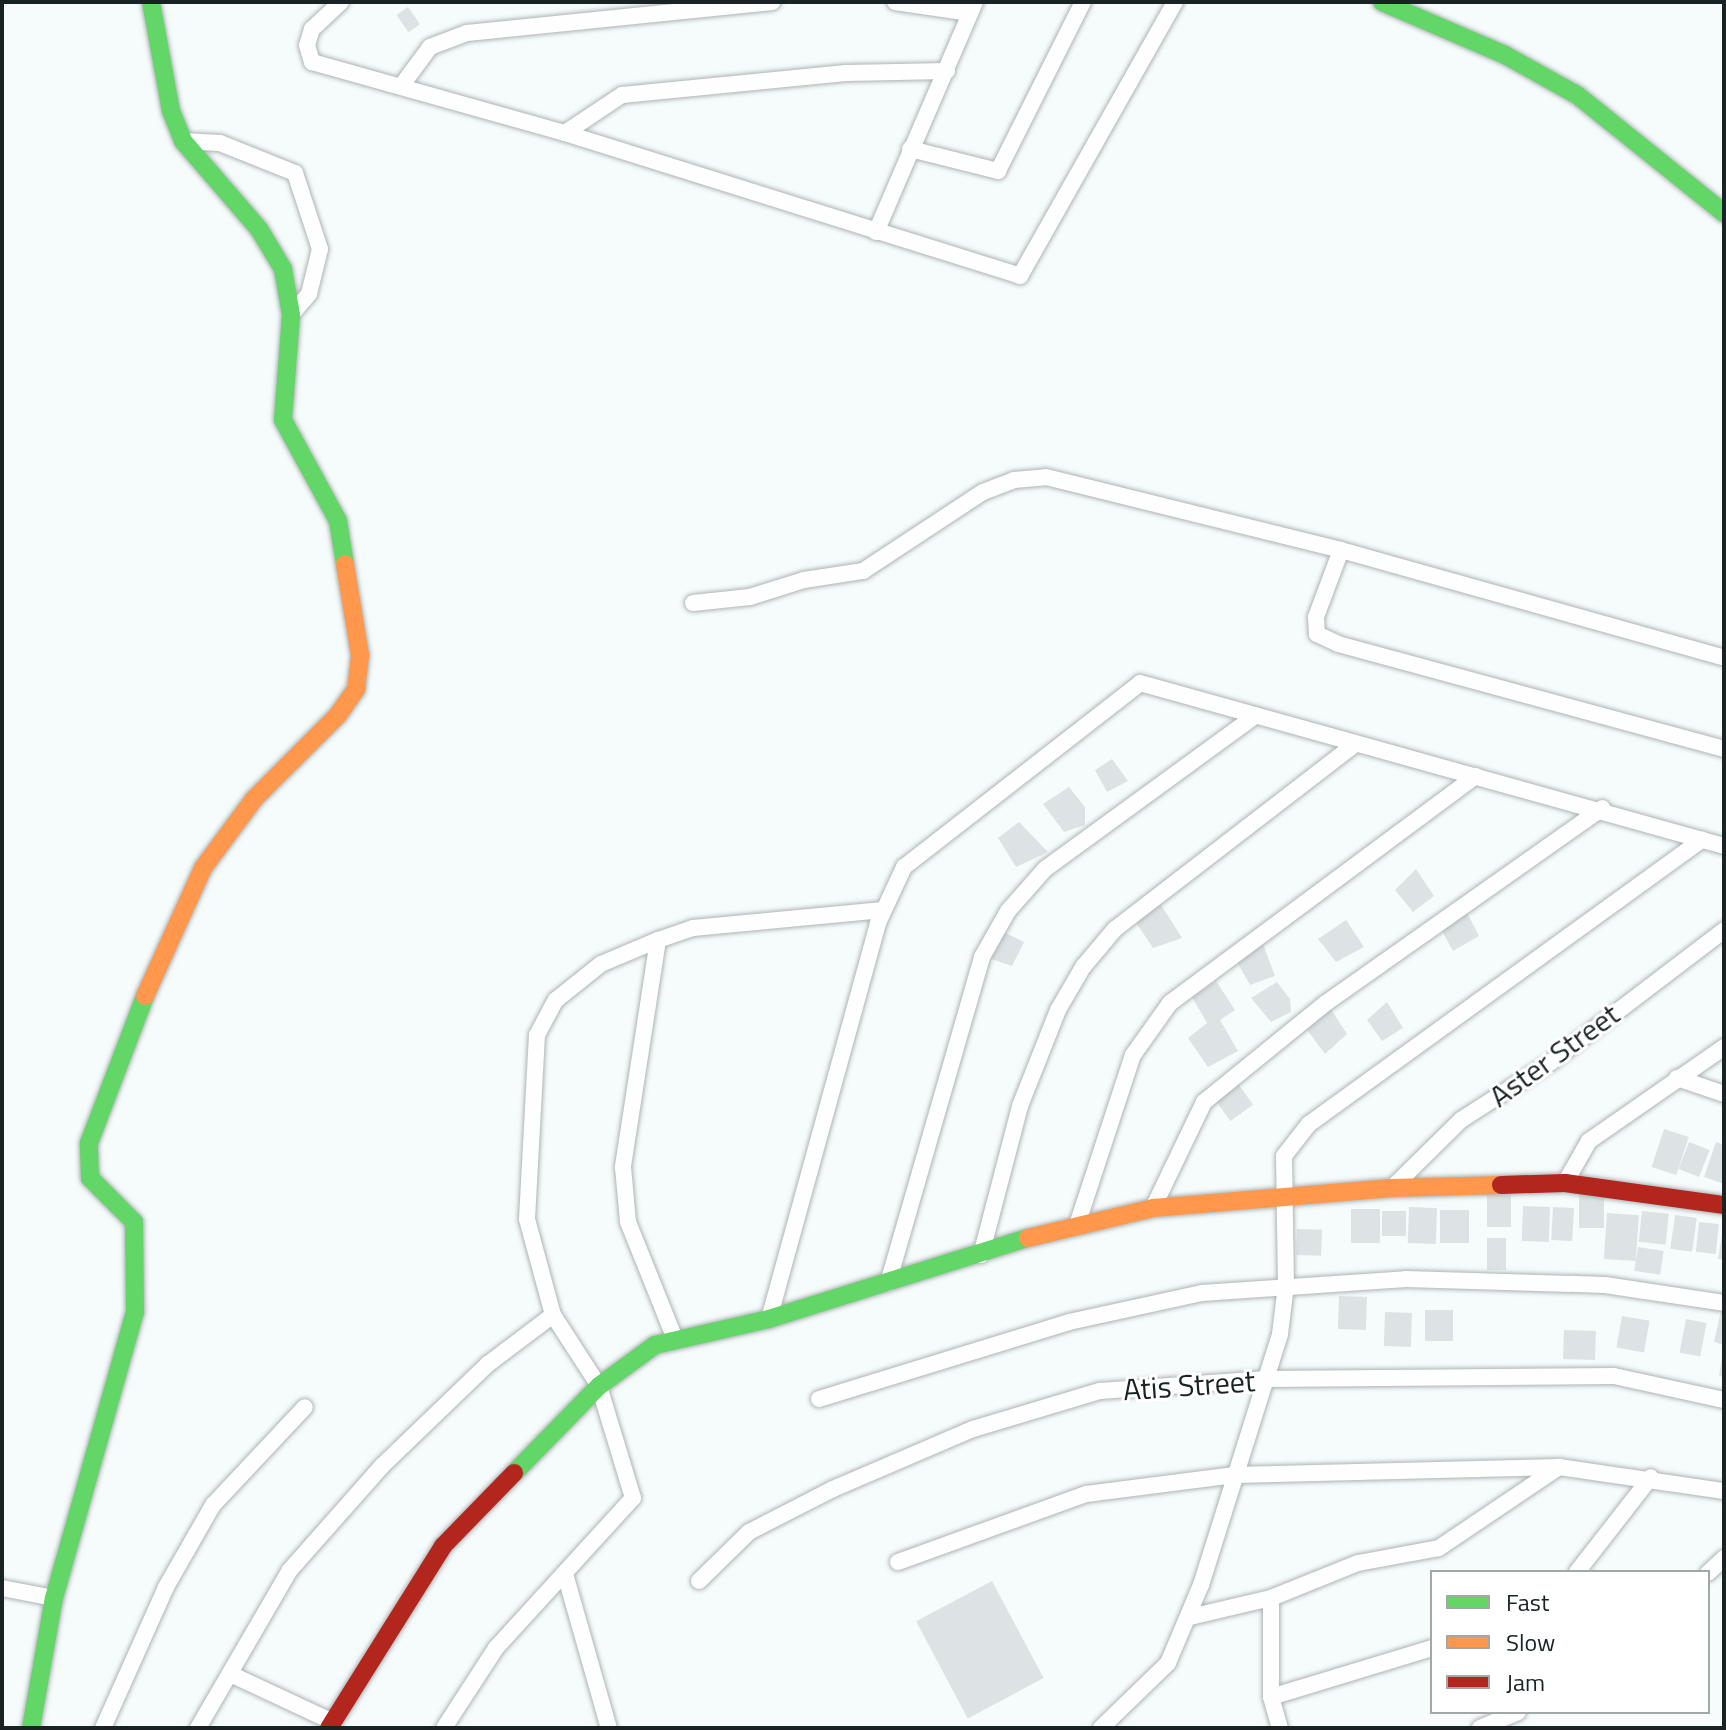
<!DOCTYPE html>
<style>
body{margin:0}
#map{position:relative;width:1726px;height:1730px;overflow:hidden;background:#f6fbfb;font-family:"Titillium Web",sans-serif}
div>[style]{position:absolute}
.building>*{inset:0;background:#dde3e4;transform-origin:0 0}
.roads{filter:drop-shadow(0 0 2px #adb4b5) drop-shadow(0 0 2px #adb4b5)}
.street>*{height:16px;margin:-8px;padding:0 8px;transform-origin:8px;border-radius:8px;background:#fefefe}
.fast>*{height:18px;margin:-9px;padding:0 9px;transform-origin:9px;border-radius:9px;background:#63d668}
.slow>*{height:18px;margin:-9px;padding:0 9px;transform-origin:9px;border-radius:9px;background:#ff974d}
.jam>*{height:18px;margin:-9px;padding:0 9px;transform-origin:9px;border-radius:9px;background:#b3261e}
span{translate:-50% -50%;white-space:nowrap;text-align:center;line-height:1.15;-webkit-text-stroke:6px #fff;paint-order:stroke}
.street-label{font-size:30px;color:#1a2324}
.frame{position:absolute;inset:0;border:4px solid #1a2324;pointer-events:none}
.legend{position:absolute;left:1430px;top:1570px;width:280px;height:144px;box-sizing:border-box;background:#fff;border:2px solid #a3a7a7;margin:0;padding:10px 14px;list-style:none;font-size:24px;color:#1a2324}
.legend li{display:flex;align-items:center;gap:16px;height:40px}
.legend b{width:40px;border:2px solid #a3a7a7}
</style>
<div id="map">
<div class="building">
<i style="left:408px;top:7px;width:21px;height:14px;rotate:55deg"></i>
<i style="clip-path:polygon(1112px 759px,1128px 781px,1107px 792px,1095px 770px)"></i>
<i style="clip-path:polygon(1069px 787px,1085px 807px,1085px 825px,1064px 832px,1043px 804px)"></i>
<i style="clip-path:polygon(1019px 822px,1048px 852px,1016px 867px,998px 838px)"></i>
<i style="clip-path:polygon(1416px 869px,1434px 896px,1413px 912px,1395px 890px)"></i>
<i style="clip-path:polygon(1160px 903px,1182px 938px,1153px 948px,1135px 921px)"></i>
<i style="clip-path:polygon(1466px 911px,1479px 936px,1453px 951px,1441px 929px)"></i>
<i style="clip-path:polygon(1346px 920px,1364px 947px,1336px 962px,1318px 939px)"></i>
<i style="clip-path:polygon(1002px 931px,1024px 942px,1012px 966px,991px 959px)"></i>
<i style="clip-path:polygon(1263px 944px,1275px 976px,1250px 985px,1237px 962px)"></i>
<i style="clip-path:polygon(1216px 981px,1235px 1010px,1220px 1020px,1238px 1051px,1208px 1067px,1188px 1038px,1207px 1023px,1192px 997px)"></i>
<i style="clip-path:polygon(1277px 982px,1290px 999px,1291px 1012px,1271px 1022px,1251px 998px)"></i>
<i style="clip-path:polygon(1387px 1002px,1403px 1028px,1382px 1041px,1367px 1020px)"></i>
<i style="clip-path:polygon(1331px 1009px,1347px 1034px,1325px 1054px,1305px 1027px)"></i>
<i style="left:1236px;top:1081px;width:29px;height:28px;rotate:54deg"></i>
<i style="left:1664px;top:1129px;width:26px;height:40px;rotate:18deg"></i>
<i style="left:1689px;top:1142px;width:22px;height:29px;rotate:21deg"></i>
<i style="clip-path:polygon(1716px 1142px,1724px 1145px,1724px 1184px,1704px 1177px)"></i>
<i style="left:1487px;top:1192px;width:24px;height:35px"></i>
<i style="left:1579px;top:1193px;width:25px;height:35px"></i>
<i style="left:1523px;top:1206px;width:27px;height:35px;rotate:2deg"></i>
<i style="left:1409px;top:1207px;width:28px;height:36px;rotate:2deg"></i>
<i style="left:1553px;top:1207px;width:21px;height:33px;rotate:3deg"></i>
<i style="left:1351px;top:1209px;width:29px;height:34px"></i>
<i style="left:1440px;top:1210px;width:29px;height:33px"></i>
<i style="left:1382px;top:1211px;width:24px;height:25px"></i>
<i style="left:1642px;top:1211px;width:27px;height:31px;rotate:6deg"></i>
<i style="left:1607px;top:1213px;width:32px;height:46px;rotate:4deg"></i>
<i style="left:1675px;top:1215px;width:22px;height:34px;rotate:8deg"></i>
<i style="left:1699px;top:1222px;width:20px;height:30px;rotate:6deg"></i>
<i style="left:1297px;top:1229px;width:25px;height:26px;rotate:2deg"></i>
<i style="clip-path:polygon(1722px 1235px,1724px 1235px,1724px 1260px,1718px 1259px)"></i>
<i style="left:1487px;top:1238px;width:19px;height:32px"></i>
<i style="left:1638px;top:1247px;width:26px;height:24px;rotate:9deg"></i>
<i style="left:1339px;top:1296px;width:28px;height:33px;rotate:2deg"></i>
<i style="left:1425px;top:1310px;width:28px;height:31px"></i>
<i style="clip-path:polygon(1721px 1311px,1724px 1312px,1724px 1345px,1714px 1342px)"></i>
<i style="left:1385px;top:1312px;width:27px;height:34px;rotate:2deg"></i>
<i style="left:1622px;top:1316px;width:28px;height:32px;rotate:10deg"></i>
<i style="left:1686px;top:1319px;width:21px;height:34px;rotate:11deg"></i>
<i style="left:1564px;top:1330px;width:32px;height:29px;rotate:2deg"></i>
<i style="clip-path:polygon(1722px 1357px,1724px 1357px,1724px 1377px,1719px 1376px)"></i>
<i style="left:992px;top:1581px;width:110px;height:86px;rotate:62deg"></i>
</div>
<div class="roads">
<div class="street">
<i style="left:341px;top:2px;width:40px;rotate:137deg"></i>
<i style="left:312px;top:29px;width:17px;rotate:107deg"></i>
<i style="left:307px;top:45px;width:18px;rotate:74deg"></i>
<i style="left:312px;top:62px;width:263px;rotate:15.7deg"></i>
<i style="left:565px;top:133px;width:477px;rotate:17.4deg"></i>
<i style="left:1020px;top:276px;width:315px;rotate:-60.5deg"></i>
<i style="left:895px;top:2px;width:76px;rotate:8.3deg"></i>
<i style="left:402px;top:85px;width:47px;rotate:-53.6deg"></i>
<i style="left:430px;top:47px;width:40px;rotate:-21deg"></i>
<i style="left:467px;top:33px;width:307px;rotate:-5.8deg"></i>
<i style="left:565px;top:133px;width:69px;rotate:-33.7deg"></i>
<i style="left:622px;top:95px;width:225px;rotate:-5.6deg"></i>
<i style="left:846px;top:73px;width:101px;rotate:-1.1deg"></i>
<i style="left:183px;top:141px;width:37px;rotate:3deg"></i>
<i style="left:220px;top:143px;width:81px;rotate:21.8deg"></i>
<i style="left:295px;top:173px;width:80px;rotate:71.8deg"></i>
<i style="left:320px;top:249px;width:46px;rotate:103.7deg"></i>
<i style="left:309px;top:294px;width:28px;rotate:131deg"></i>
<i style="left:910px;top:149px;width:91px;rotate:14deg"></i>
<i style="left:998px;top:171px;width:189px;rotate:-63.3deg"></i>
<i style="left:876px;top:232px;width:250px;rotate:-66.7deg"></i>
<i style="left:1341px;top:550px;width:72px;rotate:110.5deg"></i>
<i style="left:1316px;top:617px;width:17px;rotate:87deg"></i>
<i style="left:1317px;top:634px;width:23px;rotate:25deg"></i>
<i style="left:1338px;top:644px;width:400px;rotate:15.2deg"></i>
<i style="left:693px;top:603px;width:57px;rotate:-6deg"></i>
<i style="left:750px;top:597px;width:57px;rotate:-17.5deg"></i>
<i style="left:804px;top:580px;width:60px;rotate:-8.7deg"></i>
<i style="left:863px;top:571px;width:144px;rotate:-33.4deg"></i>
<i style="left:983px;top:492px;width:33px;rotate:-21deg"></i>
<i style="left:1014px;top:480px;width:32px;rotate:-5deg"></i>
<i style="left:1046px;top:477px;width:304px;rotate:13.9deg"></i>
<i style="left:1341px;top:550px;width:398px;rotate:15.7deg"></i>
<i style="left:658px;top:940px;width:230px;rotate:98.8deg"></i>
<i style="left:623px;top:1167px;width:55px;rotate:84.8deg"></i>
<i style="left:628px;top:1222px;width:126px;rotate:68.1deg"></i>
<i style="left:1677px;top:1078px;width:50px;rotate:18.8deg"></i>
<i style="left:1565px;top:1183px;width:48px;rotate:-60.3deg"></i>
<i style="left:1589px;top:1141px;width:165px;rotate:-34.8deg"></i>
<i style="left:1392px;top:1188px;width:97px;rotate:-44.6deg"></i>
<i style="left:1461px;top:1120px;width:107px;rotate:-32.8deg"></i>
<i style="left:1551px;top:1062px;width:218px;rotate:-37.3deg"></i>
<i style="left:1153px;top:1208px;width:118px;rotate:-64.3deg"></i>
<i style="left:1204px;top:1102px;width:157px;rotate:-39.1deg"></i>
<i style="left:1326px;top:1003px;width:338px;rotate:-35.2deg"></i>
<i style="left:1078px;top:1222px;width:176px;rotate:-71.8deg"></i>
<i style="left:1133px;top:1055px;width:64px;rotate:-54.6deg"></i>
<i style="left:1170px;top:1003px;width:381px;rotate:-36.6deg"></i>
<i style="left:981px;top:1255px;width:154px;rotate:-75.3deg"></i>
<i style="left:1020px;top:1106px;width:103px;rotate:-68.4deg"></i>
<i style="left:1058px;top:1010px;width:50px;rotate:-59.8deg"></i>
<i style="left:1083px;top:967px;width:50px;rotate:-49.9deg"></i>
<i style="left:1115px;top:929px;width:303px;rotate:-37.6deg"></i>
<i style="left:888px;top:1283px;width:339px;rotate:-73.9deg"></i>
<i style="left:982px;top:957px;width:53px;rotate:-60.5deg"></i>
<i style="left:1008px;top:911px;width:56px;rotate:-48.6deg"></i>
<i style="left:1045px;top:869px;width:256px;rotate:-36.1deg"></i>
<i style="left:769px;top:1319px;width:411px;rotate:-74.6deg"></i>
<i style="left:878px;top:923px;width:62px;rotate:-65.1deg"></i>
<i style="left:904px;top:867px;width:299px;rotate:-37.9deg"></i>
<i style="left:1140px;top:683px;width:606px;rotate:15.59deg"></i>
<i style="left:819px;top:1399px;width:262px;rotate:-17.1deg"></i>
<i style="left:1069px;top:1322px;width:136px;rotate:-12.3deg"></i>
<i style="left:1202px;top:1293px;width:204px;rotate:-3.9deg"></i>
<i style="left:1406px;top:1279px;width:199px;rotate:1.7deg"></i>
<i style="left:1605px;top:1285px;width:120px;rotate:8.6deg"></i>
<i style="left:898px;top:1562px;width:200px;rotate:-19.9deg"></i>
<i style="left:1086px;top:1494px;width:150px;rotate:-7.3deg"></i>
<i style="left:1235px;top:1475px;width:324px;rotate:-1.4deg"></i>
<i style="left:1559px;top:1467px;width:167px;rotate:8.3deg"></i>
<i style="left:1577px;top:1572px;width:120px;rotate:-52.1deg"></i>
<i style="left:1708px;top:1573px;width:22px;rotate:-43deg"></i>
<i style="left:565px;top:1574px;width:160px;rotate:74.1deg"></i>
<i style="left:699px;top:1581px;width:70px;rotate:-44.4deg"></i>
<i style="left:749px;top:1532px;width:94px;rotate:-27.1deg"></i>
<i style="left:833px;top:1489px;width:152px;rotate:-23.2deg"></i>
<i style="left:973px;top:1429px;width:133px;rotate:-16.7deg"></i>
<i style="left:1100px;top:1391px;width:167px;rotate:-4.1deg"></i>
<i style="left:1267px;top:1379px;width:347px;rotate:-0.5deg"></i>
<i style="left:1614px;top:1376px;width:113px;rotate:12.3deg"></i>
<i style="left:2px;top:1588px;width:53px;rotate:10.9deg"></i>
<i style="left:1271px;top:1598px;width:99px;rotate:90deg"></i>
<i style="left:1271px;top:1697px;width:32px;rotate:74deg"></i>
<i style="left:1190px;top:1617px;width:83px;rotate:-13.2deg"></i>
<i style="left:1271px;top:1598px;width:94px;rotate:-21.9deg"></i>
<i style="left:1358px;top:1563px;width:82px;rotate:-10.5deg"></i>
<i style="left:1439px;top:1548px;width:145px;rotate:-34deg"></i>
<i style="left:230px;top:1674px;width:114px;rotate:25deg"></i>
<i style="left:1271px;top:1697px;width:168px;rotate:-16.9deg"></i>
<i style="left:103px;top:1728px;width:154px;rotate:-65.9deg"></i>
<i style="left:166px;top:1587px;width:95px;rotate:-60.2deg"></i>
<i style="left:213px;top:1505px;width:134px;rotate:-46.8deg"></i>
<i style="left:198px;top:1728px;width:183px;rotate:-59.8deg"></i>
<i style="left:290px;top:1570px;width:139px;rotate:-48.5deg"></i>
<i style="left:382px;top:1466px;width:147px;rotate:-43.9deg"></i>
<i style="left:488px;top:1364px;width:81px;rotate:-37deg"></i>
<i style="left:444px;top:1728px;width:95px;rotate:-57deg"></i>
<i style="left:496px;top:1648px;width:203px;rotate:-47.6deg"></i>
<i style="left:633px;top:1498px;width:117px;rotate:-106.9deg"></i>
<i style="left:599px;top:1386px;width:85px;rotate:-122.9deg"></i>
<i style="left:553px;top:1315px;width:99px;rotate:-105.2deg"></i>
<i style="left:527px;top:1219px;width:184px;rotate:-86.9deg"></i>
<i style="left:537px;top:1035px;width:40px;rotate:-62deg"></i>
<i style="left:556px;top:1000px;width:58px;rotate:-38.7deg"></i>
<i style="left:601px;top:964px;width:62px;rotate:-22.8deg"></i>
<i style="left:658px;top:940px;width:37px;rotate:-19deg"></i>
<i style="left:693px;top:928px;width:191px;rotate:-5.4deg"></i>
<i style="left:1101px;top:1728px;width:93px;rotate:-44.1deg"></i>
<i style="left:1168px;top:1663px;width:85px;rotate:-67.1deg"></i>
<i style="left:1201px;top:1585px;width:263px;rotate:-72.5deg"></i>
<i style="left:1280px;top:1334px;width:49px;rotate:-83deg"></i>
<i style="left:1286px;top:1285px;width:129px;rotate:-90.9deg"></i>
<i style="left:1284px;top:1156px;width:41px;rotate:-52deg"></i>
<i style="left:1309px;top:1124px;width:485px;rotate:-35.9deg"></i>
<i style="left:1480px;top:1728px;width:41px;rotate:-22.8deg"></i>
</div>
<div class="fast">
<i style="left:151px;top:2px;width:111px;rotate:79.6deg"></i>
<i style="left:171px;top:111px;width:32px;rotate:68deg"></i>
<i style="left:183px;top:141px;width:116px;rotate:49.2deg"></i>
<i style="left:259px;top:229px;width:47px;rotate:59deg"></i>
<i style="left:283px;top:269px;width:47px;rotate:80.1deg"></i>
<i style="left:291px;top:315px;width:105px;rotate:94.4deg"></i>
<i style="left:283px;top:420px;width:115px;rotate:61.4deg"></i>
<i style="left:338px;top:521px;width:44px;rotate:80.8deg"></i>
<i style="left:1382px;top:2px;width:134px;rotate:23.3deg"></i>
<i style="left:1505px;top:55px;width:82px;rotate:29.1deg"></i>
<i style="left:1577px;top:95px;width:189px;rotate:38.8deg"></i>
<i style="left:514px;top:1473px;width:122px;rotate:-45.7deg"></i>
<i style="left:599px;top:1386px;width:69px;rotate:-36.2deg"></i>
<i style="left:655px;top:1345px;width:117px;rotate:-12.8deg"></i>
<i style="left:769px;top:1319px;width:271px;rotate:-17.4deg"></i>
<i style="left:31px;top:1728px;width:132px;rotate:-80deg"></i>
<i style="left:54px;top:1598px;width:297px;rotate:-74.2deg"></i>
<i style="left:135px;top:1312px;width:90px;rotate:-90.6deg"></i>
<i style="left:134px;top:1222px;width:62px;rotate:-135deg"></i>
<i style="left:90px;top:1178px;width:35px;rotate:-92deg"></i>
<i style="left:89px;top:1143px;width:157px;rotate:-69.1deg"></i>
</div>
<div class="slow">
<i style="left:145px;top:996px;width:141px;rotate:-65.6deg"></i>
<i style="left:203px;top:868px;width:86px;rotate:-53.5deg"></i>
<i style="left:254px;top:799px;width:119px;rotate:-45deg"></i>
<i style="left:338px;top:715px;width:32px;rotate:-55deg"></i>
<i style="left:356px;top:689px;width:34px;rotate:-83deg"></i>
<i style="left:360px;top:655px;width:92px;rotate:-99.4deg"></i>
<i style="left:1028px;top:1238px;width:129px;rotate:-13.5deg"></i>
<i style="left:1153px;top:1208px;width:240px;rotate:-4.8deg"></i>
<i style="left:1392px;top:1188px;width:109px;rotate:-1.6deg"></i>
</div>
<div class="jam">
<i style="left:1501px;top:1185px;width:64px;rotate:-1.8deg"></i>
<i style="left:1565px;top:1183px;width:161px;rotate:7.9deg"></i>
<i style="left:329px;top:1728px;width:215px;rotate:-57.9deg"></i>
<i style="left:443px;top:1546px;width:102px;rotate:-45.8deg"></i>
</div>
</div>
<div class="street-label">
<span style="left:1554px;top:1055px;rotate:-36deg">Aster Street</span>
<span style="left:1189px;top:1385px;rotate:-4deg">Atis Street</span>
</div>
<div class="frame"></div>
<ul class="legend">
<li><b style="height:10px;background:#63d668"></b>Fast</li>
<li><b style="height:10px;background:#ff974d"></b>Slow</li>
<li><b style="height:10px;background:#b3261e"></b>Jam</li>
</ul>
</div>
